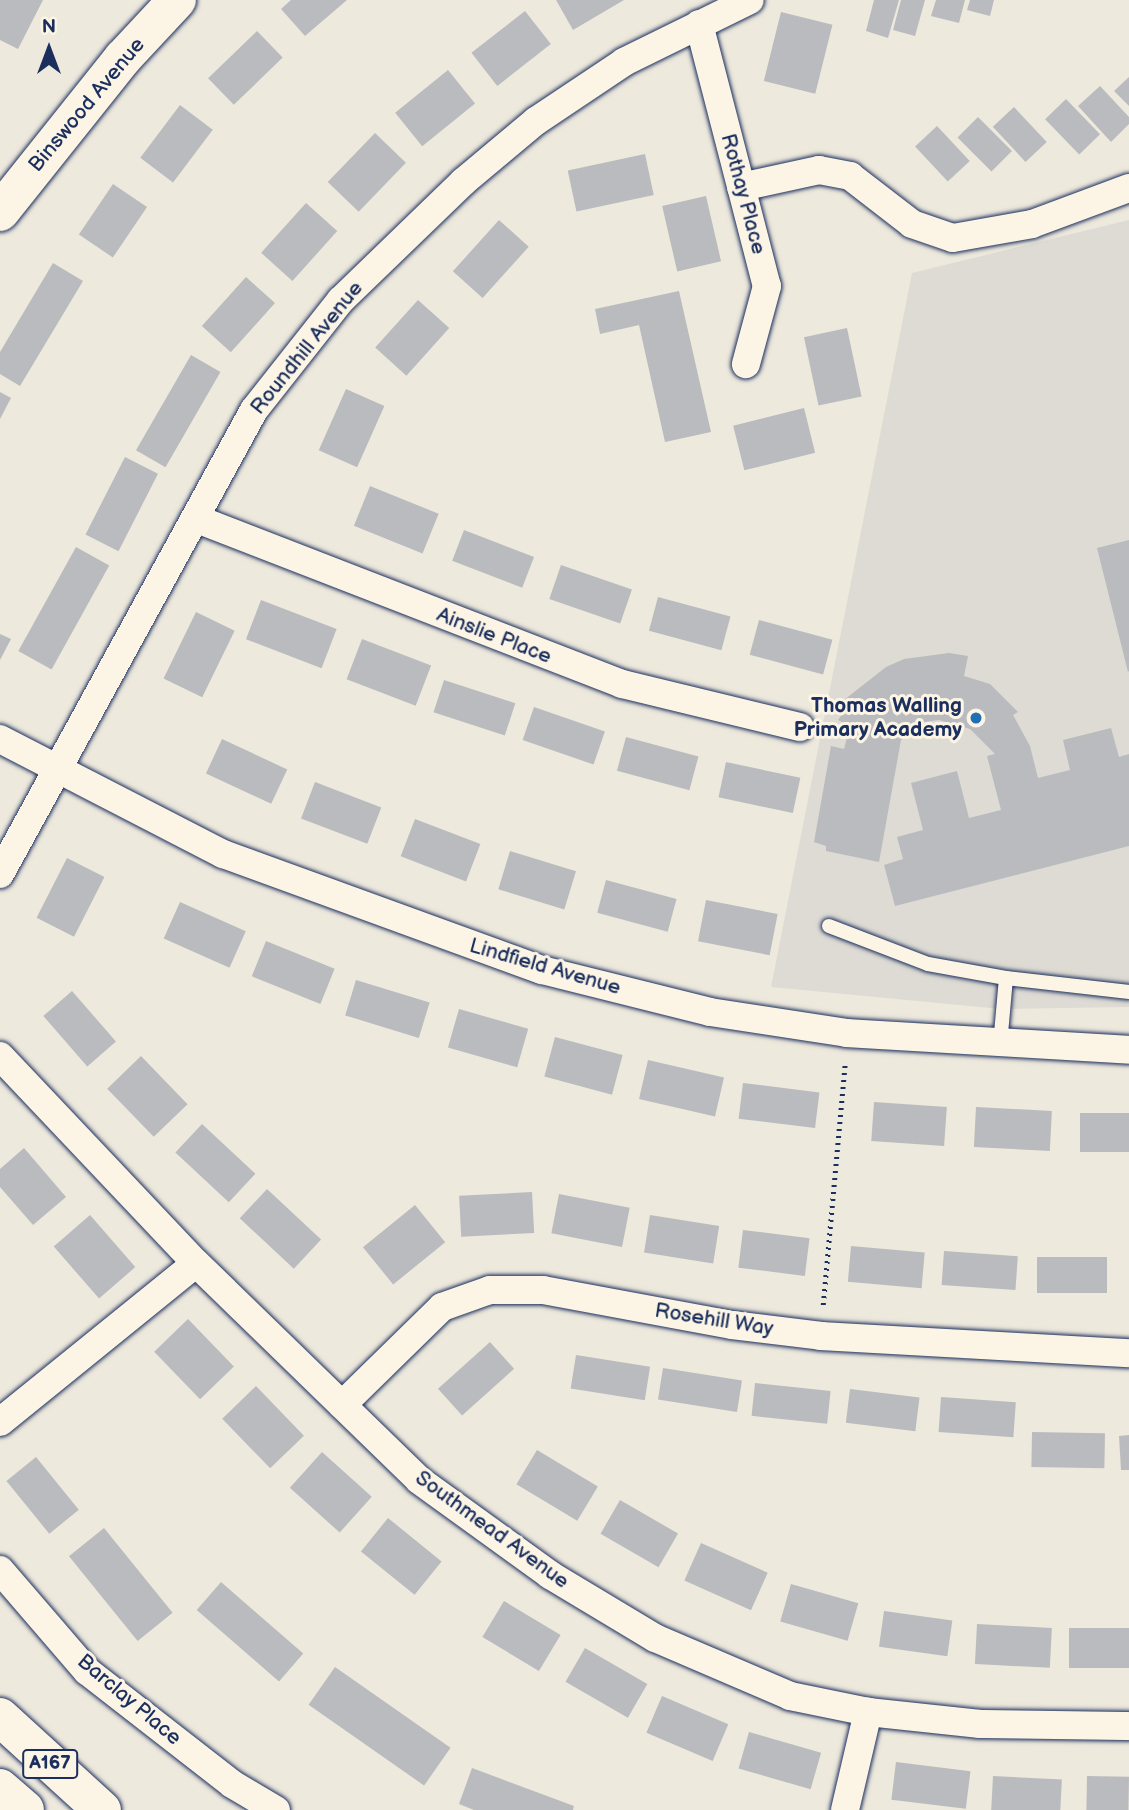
<!DOCTYPE html>
<style>
body{margin:0}
#map{position:relative;width:1129px;height:1810px;overflow:hidden;background:#eee9dd;font-family:"Balsamiq Sans",sans-serif}
div>[style]{position:absolute}
.built>*{inset:0;background:#dedbd4}
.building>*{inset:0;background:#babbbe;transform-origin:0 0}
.path>*{height:4.5px;margin-top:-2.25px;transform-origin:0;background:repeating-linear-gradient(90deg,#1b2f5e 0 2px,transparent 0 7px)}
.roads{filter:drop-shadow(0 0 2px #1b2f5e) drop-shadow(0 0 2px #1b2f5e)}
.lane>*{height:14px;margin:-7px;padding:0 7px;transform-origin:7px;border-radius:7px;background:#fcf5e5}
.street>*{height:28px;margin:-14px;padding:0 14px;transform-origin:14px;border-radius:14px;background:#fcf5e5}
.secondary>*{height:38px;margin:-19px;padding:0 19px;transform-origin:19px;border-radius:19px;background:#fcf5e5}
.primary>*{height:38px;margin:-19px;padding:0 19px;transform-origin:19px;border-radius:19px;background:#fcf5e5}
.dots>*{width:19px;height:19px;translate:-50% -50%;box-sizing:border-box;border:4px solid #fcf5e5;border-radius:50%}
span{translate:-50% -50%;white-space:nowrap;text-align:center;line-height:1.15;-webkit-text-stroke:6px #fcf5e5;paint-order:stroke}
.shield-label span{padding:2px 5px;background:#fcf5e5;border:2px solid;border-radius:5px;-webkit-text-stroke-width:0}
.shield-label{font-size:19px;color:#1b2f5e;font-weight:700}
.street-label{font-size:21px;color:#1b2f5e}
.poi-label{font-size:21px;color:#1b2f5e;font-weight:700}
.right{translate:-100% -50%;text-align:right}
.north{position:absolute;left:14px;top:14px;width:70px;height:70px;-webkit-text-stroke:5px #fcf5e5;paint-order:stroke;rotate:0deg;font-size:19px;font-weight:700;line-height:28px;text-align:center;color:#1b2f5e}
.north::after{content:'';display:block;margin:auto;width:24px;height:32px;background:#1b2f5e;clip-path:polygon(50% 0,100% 100%,50% 72%,0 100%)}
</style>
<div id="map">
<div class="built">
<i style="clip-path:polygon(1129px 220px,1129px 1007px,1001px 1009px,771px 987px,912px 273px)"></i>
</div>
<div class="building">
<i style="clip-path:polygon(0 0,43px 0,18px 49px,0 40px)"></i>
<i style="clip-path:polygon(291px 0,347px 0,305px 36px,281px 9px)"></i>
<i style="clip-path:polygon(556px 0,624px 0,573px 30px)"></i>
<i style="clip-path:polygon(874px 0,899px 0,888px 38px,866px 31px)"></i>
<i style="clip-path:polygon(901px 0,925px 0,915px 36px,893px 30px)"></i>
<i style="clip-path:polygon(936px 0,965px 0,959px 23px,931px 16px)"></i>
<i style="clip-path:polygon(970px 0,994px 0,990px 16px,967px 10px)"></i>
<i style="left:525px;top:11px;width:42px;height:68px;rotate:52deg"></i>
<i style="left:781px;top:12px;width:53px;height:71px;rotate:14deg"></i>
<i style="left:257px;top:31px;width:37px;height:68px;rotate:46deg"></i>
<i style="left:448px;top:70px;width:43px;height:68px;rotate:51deg"></i>
<i style="clip-path:polygon(1129px 77px,1129px 106px,1114px 91px)"></i>
<i style="clip-path:polygon(1100px 86px,1129px 117px,1129px 124px,1111px 142px,1078px 106px)"></i>
<i style="left:1066px;top:99px;width:49px;height:29px;rotate:46deg"></i>
<i style="left:180px;top:105px;width:41px;height:66px;rotate:37deg"></i>
<i style="left:1014px;top:107px;width:48px;height:29px;rotate:47deg"></i>
<i style="left:978px;top:117px;width:48px;height:29px;rotate:45deg"></i>
<i style="left:937px;top:126px;width:48px;height:30px;rotate:47deg"></i>
<i style="left:375px;top:133px;width:43px;height:68px;rotate:44deg"></i>
<i style="left:645px;top:154px;width:42px;height:79px;rotate:78deg"></i>
<i style="left:113px;top:184px;width:41px;height:61px;rotate:34deg"></i>
<i style="left:706px;top:196px;width:67px;height:45px;rotate:77deg"></i>
<i style="left:306px;top:203px;width:42px;height:67px;rotate:42deg"></i>
<i style="left:499px;top:220px;width:40px;height:69px;rotate:42deg"></i>
<i style="clip-path:polygon(53px 263px,83px 281px,20px 386px,0 374px,0 352px)"></i>
<i style="left:246px;top:277px;width:39px;height:66px;rotate:42deg"></i>
<i style="clip-path:polygon(679px 291px,711px 432px,665px 442px,639px 325px,600px 334px,595px 309px)"></i>
<i style="left:418px;top:300px;width:42px;height:64px;rotate:42deg"></i>
<i style="left:847px;top:328px;width:70px;height:44px;rotate:78deg"></i>
<i style="left:191px;top:355px;width:34px;height:110px;rotate:30deg"></i>
<i style="left:346px;top:389px;width:42px;height:67px;rotate:24deg"></i>
<i style="clip-path:polygon(0 392px,11px 398px,0 419px)"></i>
<i style="left:804px;top:408px;width:46px;height:73px;rotate:76deg"></i>
<i style="left:125px;top:457px;width:37px;height:87px;rotate:27deg"></i>
<i style="left:370px;top:486px;width:74px;height:43px;rotate:22deg"></i>
<i style="left:464px;top:530px;width:75px;height:33px;rotate:21deg"></i>
<i style="clip-path:polygon(1129px 540px,1129px 671px,1128px 672px,1097px 548px)"></i>
<i style="left:76px;top:547px;width:38px;height:119px;rotate:29deg"></i>
<i style="left:561px;top:565px;width:75px;height:36px;rotate:19deg"></i>
<i style="left:658px;top:597px;width:75px;height:35px;rotate:15deg"></i>
<i style="left:261px;top:600px;width:81px;height:42px;rotate:21deg"></i>
<i style="left:196px;top:612px;width:43px;height:74px;rotate:26deg"></i>
<i style="left:759px;top:620px;width:76px;height:36px;rotate:15deg"></i>
<i style="clip-path:polygon(0 634px,11px 639px,0 660px)"></i>
<i style="left:362px;top:639px;width:74px;height:43px;rotate:21deg"></i>
<i style="clip-path:polygon(949px 653px,968px 656px,964px 676px,990px 684px,1018px 712px,1013px 715px,1030px 746px,1038px 778px,1070px 770px,1063px 740px,1111px 728px,1119px 757px,1129px 754px,1129px 846px,895px 906px,884px 865px,903px 859px,897px 837px,923px 830px,911px 783px,957px 771px,969px 818px,1001px 810px,987px 756px,995px 754px,970px 729px,939px 720px,924px 722px,901px 740px,879px 862px,826px 851px,826px 846px,814px 842px,831px 746px,844px 749px,850px 726px,838px 720px,849px 705px,844px 700px,886px 667px,904px 659px)"></i>
<i style="left:444px;top:680px;width:75px;height:34px;rotate:18deg"></i>
<i style="left:534px;top:707px;width:75px;height:35px;rotate:19deg"></i>
<i style="left:626px;top:737px;width:75px;height:35px;rotate:15deg"></i>
<i style="left:222px;top:739px;width:72px;height:38px;rotate:25deg"></i>
<i style="left:726px;top:762px;width:76px;height:36px;rotate:12deg"></i>
<i style="left:315px;top:782px;width:71px;height:39px;rotate:21deg"></i>
<i style="left:415px;top:819px;width:70px;height:40px;rotate:21deg"></i>
<i style="left:510px;top:851px;width:69px;height:40px;rotate:17deg"></i>
<i style="left:67px;top:858px;width:42px;height:67px;rotate:27deg"></i>
<i style="left:606px;top:880px;width:73px;height:34px;rotate:15deg"></i>
<i style="left:706px;top:900px;width:73px;height:42px;rotate:11deg"></i>
<i style="left:180px;top:902px;width:72px;height:40px;rotate:24deg"></i>
<i style="left:266px;top:941px;width:74px;height:38px;rotate:22deg"></i>
<i style="left:356px;top:980px;width:77px;height:37px;rotate:17deg"></i>
<i style="left:72px;top:991px;width:67px;height:38px;rotate:49deg"></i>
<i style="left:459px;top:1009px;width:72px;height:40px;rotate:16deg"></i>
<i style="left:555px;top:1037px;width:70px;height:41px;rotate:15deg"></i>
<i style="left:141px;top:1056px;width:67px;height:47px;rotate:46deg"></i>
<i style="left:648px;top:1060px;width:78px;height:40px;rotate:13deg"></i>
<i style="left:743px;top:1083px;width:77px;height:36px;rotate:7deg"></i>
<i style="left:874px;top:1102px;width:73px;height:39px;rotate:4deg"></i>
<i style="left:976px;top:1107px;width:76px;height:40px;rotate:3deg"></i>
<i style="left:1080px;top:1113px;width:49px;height:39px"></i>
<i style="left:202px;top:1124px;width:73px;height:39px;rotate:43deg"></i>
<i style="clip-path:polygon(24px 1148px,66px 1197px,33px 1225px,0 1187px,0 1169px)"></i>
<i style="left:267px;top:1189px;width:74px;height:40px;rotate:43deg"></i>
<i style="left:532px;top:1192px;width:41px;height:73px;rotate:87deg"></i>
<i style="left:559px;top:1194px;width:72px;height:40px;rotate:11deg"></i>
<i style="left:415px;top:1205px;width:48px;height:67px;rotate:51deg"></i>
<i style="left:90px;top:1215px;width:69px;height:48px;rotate:49deg"></i>
<i style="left:650px;top:1215px;width:70px;height:38px;rotate:9deg"></i>
<i style="left:743px;top:1230px;width:67px;height:38px;rotate:7deg"></i>
<i style="left:851px;top:1246px;width:74px;height:36px;rotate:5deg"></i>
<i style="left:944px;top:1251px;width:74px;height:34px;rotate:4deg"></i>
<i style="left:1037px;top:1257px;width:70px;height:36px"></i>
<i style="left:188px;top:1319px;width:66px;height:47px;rotate:46deg"></i>
<i style="left:490px;top:1342px;width:36px;height:70px;rotate:48deg"></i>
<i style="left:576px;top:1355px;width:75px;height:34px;rotate:9deg"></i>
<i style="left:663px;top:1368px;width:80px;height:32px;rotate:9deg"></i>
<i style="left:755px;top:1383px;width:76px;height:33px;rotate:6deg"></i>
<i style="left:256px;top:1386px;width:69px;height:47px;rotate:46deg"></i>
<i style="left:850px;top:1389px;width:70px;height:34px;rotate:7deg"></i>
<i style="left:941px;top:1397px;width:75px;height:35px;rotate:4deg"></i>
<i style="left:1032px;top:1432px;width:73px;height:35px;rotate:1deg"></i>
<i style="clip-path:polygon(1129px 1435px,1129px 1470px,1121px 1470px,1119px 1436px)"></i>
<i style="left:537px;top:1450px;width:71px;height:40px;rotate:31deg"></i>
<i style="left:322px;top:1452px;width:67px;height:48px;rotate:42deg"></i>
<i style="left:36px;top:1457px;width:68px;height:38px;rotate:51deg"></i>
<i style="left:620px;top:1500px;width:67px;height:39px;rotate:30deg"></i>
<i style="left:388px;top:1518px;width:69px;height:43px;rotate:39deg"></i>
<i style="left:104px;top:1528px;width:109px;height:45px;rotate:51deg"></i>
<i style="left:701px;top:1543px;width:73px;height:41px;rotate:24deg"></i>
<i style="left:221px;top:1582px;width:109px;height:37px;rotate:41deg"></i>
<i style="left:791px;top:1584px;width:70px;height:39px;rotate:16deg"></i>
<i style="left:504px;top:1601px;width:66px;height:42px;rotate:31deg"></i>
<i style="left:884px;top:1611px;width:69px;height:36px;rotate:8deg"></i>
<i style="left:977px;top:1624px;width:75px;height:40px;rotate:3deg"></i>
<i style="left:1129px;top:1628px;width:40px;height:60px;rotate:90deg"></i>
<i style="left:585px;top:1648px;width:72px;height:39px;rotate:30deg"></i>
<i style="left:335px;top:1667px;width:141px;height:46px;rotate:35deg"></i>
<i style="left:662px;top:1696px;width:72px;height:40px;rotate:23deg"></i>
<i style="left:749px;top:1732px;width:75px;height:38px;rotate:16deg"></i>
<i style="left:896px;top:1762px;width:75px;height:38px;rotate:7deg"></i>
<i style="clip-path:polygon(472px 1768px,574px 1806px,573px 1810px,474px 1810px,459px 1804px)"></i>
<i style="left:993px;top:1776px;width:69px;height:34px;rotate:3deg"></i>
<i style="left:1087px;top:1776px;width:42px;height:34px;rotate:1deg"></i>
</div>
<div class="path">
<i style="left:823px;top:1305px;width:244px;rotate:-84.8deg"></i>
</div>
<div class="roads">
<div class="lane">
<i style="left:829px;top:926px;width:106px;rotate:21deg"></i>
<i style="left:928px;top:964px;width:79px;rotate:10.2deg"></i>
<i style="left:1006px;top:978px;width:124px;rotate:6.5deg"></i>
<i style="left:1000px;top:1045px;width:67px;rotate:-84.9deg"></i>
</div>
<div class="street">
<i style="left:699px;top:24px;width:271px;rotate:75.5deg"></i>
<i style="left:767px;top:286px;width:81px;rotate:105.1deg"></i>
<i style="left:741px;top:187px;width:80px;rotate:-12.3deg"></i>
<i style="left:819px;top:170px;width:32px;rotate:11deg"></i>
<i style="left:850px;top:176px;width:78px;rotate:37.7deg"></i>
<i style="left:912px;top:224px;width:43px;rotate:18.9deg"></i>
<i style="left:953px;top:238px;width:80px;rotate:-10deg"></i>
<i style="left:1032px;top:224px;width:103px;rotate:-20.4deg"></i>
<i style="left:197px;top:519px;width:456px;rotate:21.2deg"></i>
<i style="left:622px;top:684px;width:183px;rotate:13.6deg"></i>
<i style="left:0;top:739px;width:251px;rotate:27.3deg"></i>
<i style="left:223px;top:854px;width:339px;rotate:20deg"></i>
<i style="left:542px;top:970px;width:173px;rotate:14deg"></i>
<i style="left:710px;top:1012px;width:139px;rotate:8.7deg"></i>
<i style="left:847px;top:1033px;width:283px;rotate:3.4deg"></i>
<i style="left:0;top:874px;width:529px;rotate:-61.3deg"></i>
<i style="left:254px;top:410px;width:140px;rotate:-51.7deg"></i>
<i style="left:341px;top:300px;width:170px;rotate:-44deg"></i>
<i style="left:463px;top:182px;width:95px;rotate:-39.9deg"></i>
<i style="left:536px;top:121px;width:106px;rotate:-33.8deg"></i>
<i style="left:624px;top:62px;width:140px;rotate:-26.2deg"></i>
<i style="left:0;top:1056px;width:285px;rotate:46.6deg"></i>
<i style="left:196px;top:1263px;width:311px;rotate:44.2deg"></i>
<i style="left:419px;top:1480px;width:162px;rotate:35.9deg"></i>
<i style="left:550px;top:1575px;width:122px;rotate:31deg"></i>
<i style="left:655px;top:1638px;width:147px;rotate:23.2deg"></i>
<i style="left:790px;top:1696px;width:80px;rotate:11.6deg"></i>
<i style="left:868px;top:1712px;width:113px;rotate:6.1deg"></i>
<i style="left:980px;top:1724px;width:149px;rotate:0.8deg"></i>
<i style="left:342px;top:1405px;width:140px;rotate:-44.4deg"></i>
<i style="left:442px;top:1307px;width:51px;rotate:-19.5deg"></i>
<i style="left:490px;top:1290px;width:53px"></i>
<i style="left:543px;top:1290px;width:192px;rotate:10.5deg"></i>
<i style="left:732px;top:1325px;width:90px;rotate:7deg"></i>
<i style="left:821px;top:1336px;width:308px;rotate:3.2deg"></i>
<i style="left:0;top:1422px;width:252px;rotate:-39deg"></i>
<i style="left:0;top:1570px;width:133px;rotate:49.3deg"></i>
<i style="left:87px;top:1671px;width:184px;rotate:37.9deg"></i>
<i style="left:232px;top:1784px;width:51px;rotate:30.6deg"></i>
<i style="left:845px;top:1810px;width:101px;rotate:-76.8deg"></i>
</div>
<div class="secondary">
<i style="left:0;top:212px;width:197px;rotate:-51.4deg"></i>
<i style="left:123px;top:58px;width:79px;rotate:-47deg"></i>
</div>
<div class="primary">
<i style="left:0;top:1717px;width:138px;rotate:42.4deg"></i>
<i style="left:0;top:1788px;width:33px;rotate:41deg"></i>
</div>
</div>
<div class="dots">
<i style="left:976px;top:718px;background:#1f6fb2"></i>
</div>
<div class="shield-label">
<span style="left:50px;top:1764px">A167</span>
</div>
<div class="street-label">
<span style="left:87px;top:105px;rotate:-50deg">Binswood Avenue</span>
<span style="left:743px;top:194px;rotate:75deg">Rothay Place</span>
<span style="left:307px;top:348px;rotate:-51deg">Roundhill Avenue</span>
<span style="left:494px;top:636px;rotate:21deg">Ainslie Place</span>
<span style="left:545px;top:967px;rotate:16deg">Lindfield Avenue</span>
<span style="left:714px;top:1320px;rotate:9deg">Rosehill Way</span>
<span style="left:492px;top:1530px;rotate:36deg">Southmead Avenue</span>
<span style="left:129px;top:1700px;rotate:40deg">Barclay Place</span>
</div>
<div class="poi-label">
<span class="right" style="left:962px;top:718px">Thomas Walling<br>Primary Academy</span>
</div>
<div class="north">N</div>
</div>
